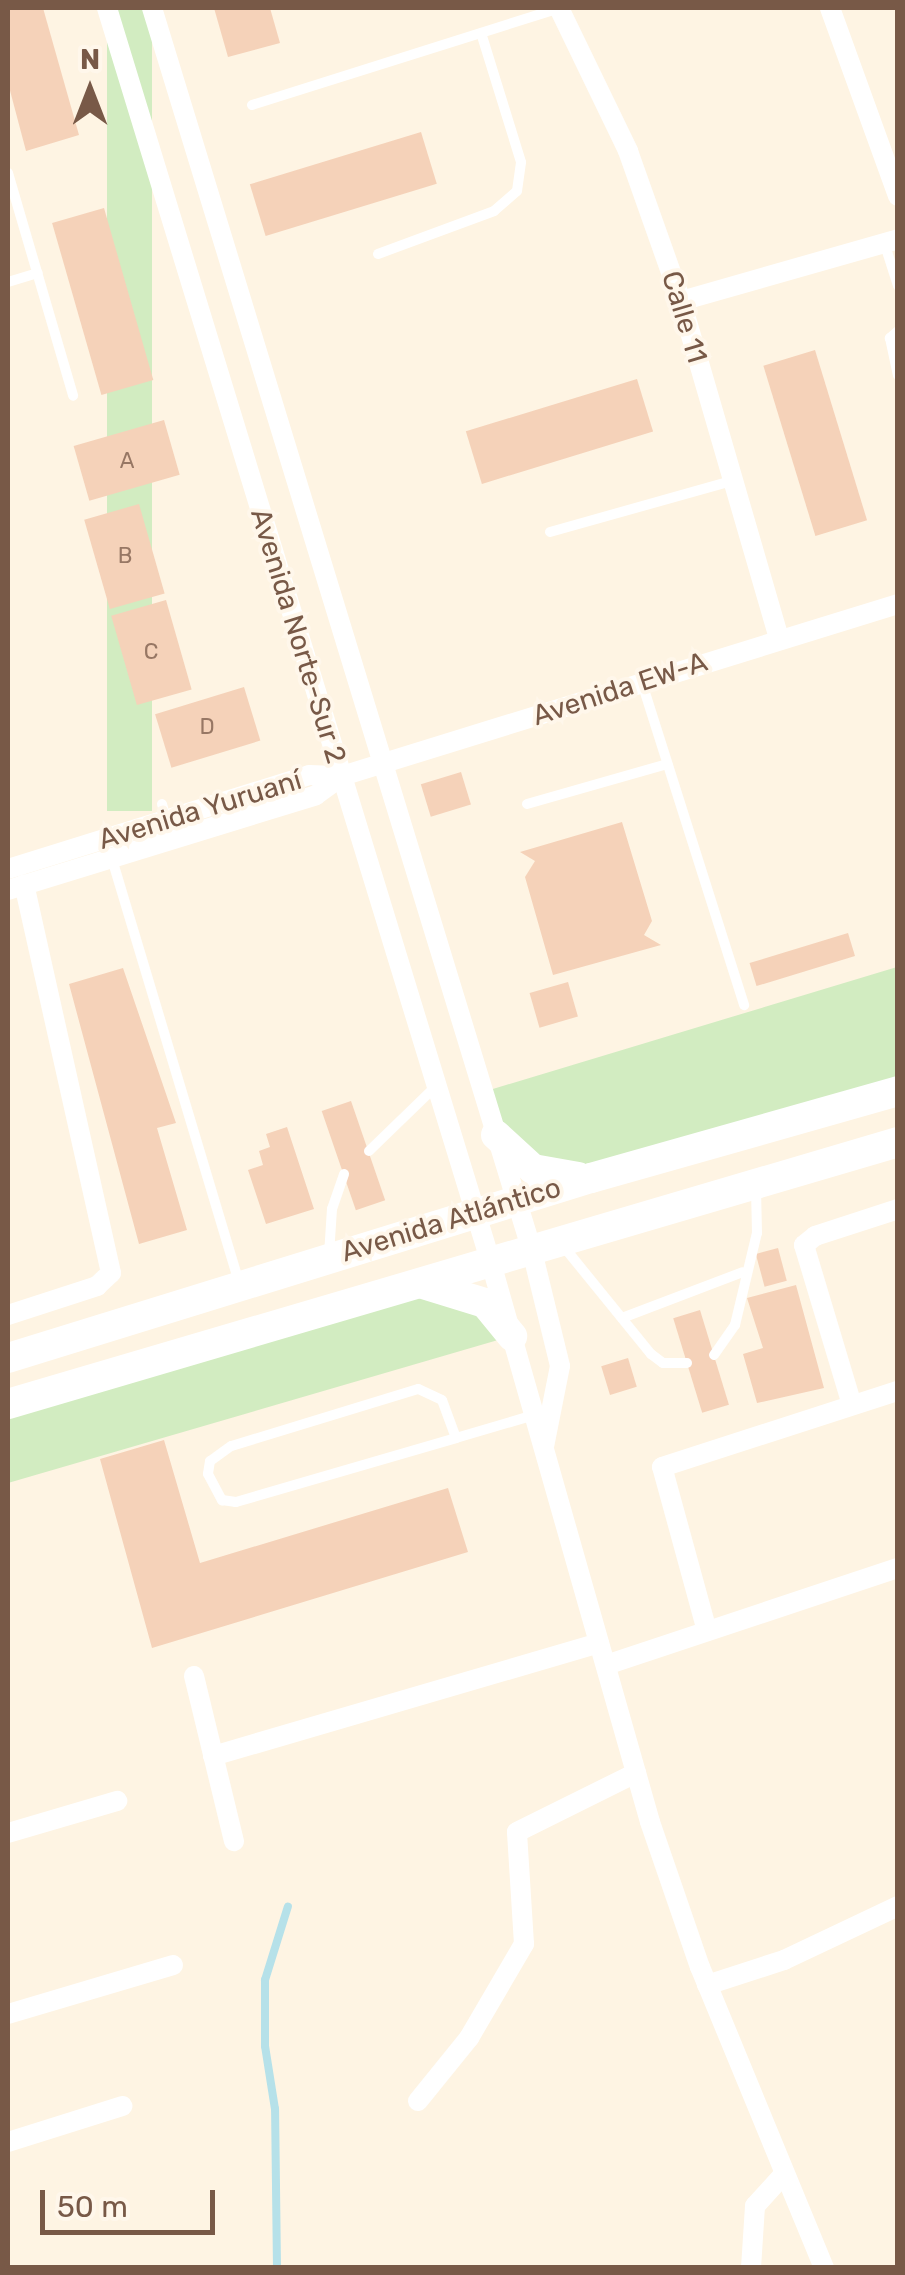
<!DOCTYPE html>
<meta charset="utf-8">
<style>
body{margin:0}
#map{position:relative;width:905px;height:2275px;overflow:hidden;background:#fef4e3;font-family:Rubik,sans-serif}
div>[style]{position:absolute}
.green>*{inset:0;background:#d2ecc1;transform-origin:0 0}
.stream>*{height:8px;margin:-4px;padding:0 4px;transform-origin:4px;border-radius:4px;background:#b6e1e9}
.building>*{inset:0;background:#f5d2b9;transform-origin:0 0}
.lane>*{height:10px;margin:-5px;padding:0 5px;transform-origin:5px;border-radius:5px;background:#fff}
.street>*{height:20px;margin:-10px;padding:0 10px;transform-origin:10px;border-radius:10px;background:#fff}
.secondary>*{height:30px;margin:-15px;padding:0 15px;transform-origin:15px;border-radius:15px;background:#fff}
span{translate:-50% -50%;white-space:nowrap;text-align:center;line-height:1.15;-webkit-text-stroke:8px #fff7eb;paint-order:stroke}
.number-label{font-size:22px;color:#977764}
.number-label span{-webkit-text-stroke-width:0}
.street-label{font-size:28px;color:#785947}
.frame{position:absolute;inset:0;border:10px solid #785947;pointer-events:none}
.north{position:absolute;left:40px;top:40px;width:100px;height:100px;-webkit-text-stroke:8px #fff7eb;paint-order:stroke;rotate:0deg;font-size:28px;font-weight:700;line-height:40px;text-align:center;color:#785947}
.north::after{content:'';display:block;margin:auto;width:35px;height:45px;background:#785947;clip-path:polygon(50% 0,100% 100%,50% 72%,0 100%)}
.scale{position:absolute;left:40px;top:2190px;width:175px;height:45px;box-sizing:border-box;border:5px solid #785947;border-top:0;padding-left:12px;font-size:30px;line-height:35px;white-space:nowrap;color:#785947;-webkit-text-stroke:8px #fff7eb;paint-order:stroke}
</style>
<div id="map">
<div class="green">
<i style="left:107px;top:8px;width:45px;height:803px"></i>
<i style="clip-path:polygon(897px 967px,897px 1091px,591px 1178px,533px 1169px,483px 1092px)"></i>
<i style="clip-path:polygon(448px 1288px,512px 1336px,8px 1483px,8px 1404px)"></i>
</div>
<div class="stream">
<i style="left:277px;top:2268px;width:159px;rotate:-90.7deg"></i>
<i style="left:275px;top:2109px;width:64px;rotate:-99deg"></i>
<i style="left:265px;top:2046px;width:66px;rotate:-90deg"></i>
<i style="left:265px;top:1980px;width:77px;rotate:-72.7deg"></i>
</div>
<div class="building">
<i style="clip-path:polygon(8px 8px,43px 8px,79px 135px,26px 151px,8px 83px)"></i>
<i style="clip-path:polygon(214px 8px,270px 8px,280px 43px,228px 57px)"></i>
<i style="left:421px;top:132px;width:54px;height:179px;rotate:73deg"></i>
<i style="left:104px;top:208px;width:179px;height:54px;rotate:74deg"></i>
<i style="left:815px;top:350px;width:178px;height:54px;rotate:73deg"></i>
<i style="left:637px;top:379px;width:55px;height:179px;rotate:73deg"></i>
<i style="left:164px;top:420px;width:57px;height:94px;rotate:74deg"></i>
<i style="left:139px;top:504px;width:93px;height:57px;rotate:74deg"></i>
<i style="left:166px;top:600px;width:93px;height:57px;rotate:74deg"></i>
<i style="left:244px;top:687px;width:56px;height:93px;rotate:73deg"></i>
<i style="left:461px;top:772px;width:34px;height:42px;rotate:73deg"></i>
<i style="clip-path:polygon(622px 822px,652px 921px,644px 935px,661px 945px,553px 975px,525px 877px,535px 861px,520px 852px)"></i>
<i style="left:848px;top:933px;width:24px;height:103px;rotate:73deg"></i>
<i style="clip-path:polygon(123px 968px,176px 1123px,157px 1128px,187px 1230px,139px 1244px,69px 984px)"></i>
<i style="left:568px;top:982px;width:36px;height:40px;rotate:74deg"></i>
<i style="left:351px;top:1101px;width:105px;height:31px;rotate:71deg"></i>
<i style="clip-path:polygon(287px 1127px,314px 1209px,266px 1224px,248px 1170px,263px 1165px,259px 1151px,270px 1147px,266px 1134px)"></i>
<i style="left:778px;top:1248px;width:34px;height:23px;rotate:75deg"></i>
<i style="clip-path:polygon(796px 1285px,824px 1388px,757px 1403px,743px 1354px,763px 1348px,747px 1298px)"></i>
<i style="left:700px;top:1310px;width:99px;height:28px;rotate:73deg"></i>
<i style="left:628px;top:1358px;width:30px;height:28px;rotate:73deg"></i>
<i style="clip-path:polygon(164px 1440px,200px 1563px,448px 1488px,468px 1552px,152px 1648px,100px 1459px)"></i>
</div>
<div class="lane">
<i style="left:252px;top:105px;width:322px;rotate:-17.5deg"></i>
<i style="left:8px;top:173px;width:232px;rotate:73.7deg"></i>
<i style="left:884px;top:242px;width:46px;rotate:72.3deg"></i>
<i style="left:378px;top:254px;width:124px;rotate:-20.3deg"></i>
<i style="left:494px;top:211px;width:30px;rotate:-41deg"></i>
<i style="left:517px;top:191px;width:29px;rotate:-82deg"></i>
<i style="left:521px;top:162px;width:135px;rotate:-107.2deg"></i>
<i style="left:8px;top:282px;width:31px;rotate:-17deg"></i>
<i style="left:898px;top:331px;width:11px;rotate:139deg"></i>
<i style="left:890px;top:338px;width:38px;rotate:78deg"></i>
<i style="left:550px;top:532px;width:189px;rotate:-15.7deg"></i>
<i style="left:642px;top:683px;width:338px;rotate:72.4deg"></i>
<i style="left:162px;top:804px;width:16px;rotate:75deg"></i>
<i style="left:527px;top:804px;width:146px;rotate:-15.9deg"></i>
<i style="left:112px;top:859px;width:443px;rotate:73.3deg"></i>
<i style="left:369px;top:1151px;width:92px;rotate:-44.1deg"></i>
<i style="left:564px;top:1247px;width:138px;rotate:50.9deg"></i>
<i style="left:651px;top:1354px;width:15px;rotate:37deg"></i>
<i style="left:663px;top:1363px;width:24px"></i>
<i style="left:329px;top:1255px;width:46px;rotate:-86.3deg"></i>
<i style="left:332px;top:1209px;width:37px;rotate:-71deg"></i>
<i style="left:622px;top:1318px;width:129px;rotate:-20.8deg"></i>
<i style="left:714px;top:1355px;width:37px;rotate:-55deg"></i>
<i style="left:735px;top:1325px;width:95px;rotate:-76.6deg"></i>
<i style="left:757px;top:1233px;width:43px;rotate:-91.3deg"></i>
<i style="left:456px;top:1438px;width:40px;rotate:-110.2deg"></i>
<i style="left:442px;top:1400px;width:26px;rotate:-155deg"></i>
<i style="left:418px;top:1389px;width:195px;rotate:163deg"></i>
<i style="left:231px;top:1446px;width:26px;rotate:144deg"></i>
<i style="left:210px;top:1461px;width:13px;rotate:99deg"></i>
<i style="left:208px;top:1474px;width:30px;rotate:62deg"></i>
<i style="left:222px;top:1500px;width:14px;rotate:8deg"></i>
<i style="left:236px;top:1502px;width:229px;rotate:-16.2deg"></i>
<i style="left:456px;top:1438px;width:81px;rotate:-16.4deg"></i>
</div>
<div class="street">
<i style="left:107px;top:8px;width:1312px;rotate:72.99deg"></i>
<i style="left:491px;top:1263px;width:581px;rotate:74.12deg"></i>
<i style="left:650px;top:1822px;width:153px;rotate:71deg"></i>
<i style="left:700px;top:1967px;width:326px;rotate:67.6deg"></i>
<i style="left:152px;top:8px;width:1300px;rotate:73deg"></i>
<i style="left:532px;top:1251px;width:118px;rotate:76.3deg"></i>
<i style="left:560px;top:1366px;width:83px;rotate:101.2deg"></i>
<i style="left:559px;top:8px;width:159px;rotate:64.2deg"></i>
<i style="left:628px;top:151px;width:159px;rotate:70.5deg"></i>
<i style="left:681px;top:301px;width:352px;rotate:73.8deg"></i>
<i style="left:830px;top:8px;width:200px;rotate:70.1deg"></i>
<i style="left:681px;top:301px;width:226px;rotate:-15.9deg"></i>
<i style="left:8px;top:869px;width:315px;rotate:-17.3deg"></i>
<i style="left:309px;top:775px;width:33px;rotate:2deg"></i>
<i style="left:8px;top:890px;width:322px;rotate:-17.1deg"></i>
<i style="left:316px;top:795px;width:32px;rotate:-36deg"></i>
<i style="left:342px;top:776px;width:582px;rotate:-17.19deg"></i>
<i style="left:8px;top:1315px;width:94px;rotate:-18deg"></i>
<i style="left:97px;top:1286px;width:19px;rotate:-43deg"></i>
<i style="left:111px;top:1273px;width:398px;rotate:-102.6deg"></i>
<i style="left:852px;top:1405px;width:167px;rotate:-106.7deg"></i>
<i style="left:804px;top:1245px;width:14px;rotate:-39deg"></i>
<i style="left:815px;top:1236px;width:87px;rotate:-18deg"></i>
<i style="left:707px;top:1631px;width:170px;rotate:-105.3deg"></i>
<i style="left:662px;top:1467px;width:248px;rotate:-17.9deg"></i>
<i style="left:606px;top:1665px;width:308px;rotate:-18.4deg"></i>
<i style="left:194px;top:1676px;width:170px;rotate:76.4deg"></i>
<i style="left:213px;top:1756px;width:402px;rotate:-16.3deg"></i>
<i style="left:8px;top:1833px;width:114px;rotate:-16.4deg"></i>
<i style="left:707px;top:1985px;width:81px;rotate:-18deg"></i>
<i style="left:784px;top:1960px;width:126px;rotate:-25.3deg"></i>
<i style="left:8px;top:2014px;width:172px;rotate:-16.5deg"></i>
<i style="left:418px;top:2101px;width:81px;rotate:-51deg"></i>
<i style="left:469px;top:2038px;width:109px;rotate:-59.7deg"></i>
<i style="left:524px;top:1944px;width:112px;rotate:-93.6deg"></i>
<i style="left:517px;top:1832px;width:133px;rotate:-26.4deg"></i>
<i style="left:8px;top:2142px;width:120px;rotate:-17.5deg"></i>
<i style="left:751px;top:2268px;width:62px;rotate:-86.3deg"></i>
<i style="left:755px;top:2206px;width:43px;rotate:-47.8deg"></i>
</div>
<div class="secondary">
<i style="left:496px;top:1135px;width:50px;rotate:42.6deg"></i>
<i style="left:533px;top:1169px;width:46px;rotate:10.1deg"></i>
<i style="left:426px;top:1285px;width:62px;rotate:17deg"></i>
<i style="left:485px;top:1303px;width:43px;rotate:50.7deg"></i>
<i style="left:8px;top:1358px;width:610px;rotate:-17.16deg"></i>
<i style="left:591px;top:1178px;width:319px;rotate:-15.8deg"></i>
<i style="left:8px;top:1404px;width:928px;rotate:-16.4deg"></i>
</div>
<div class="number-label">
<span style="left:127px;top:461px">A</span>
<span style="left:125px;top:556px">B</span>
<span style="left:151px;top:652px">C</span>
<span style="left:207px;top:727px">D</span>
</div>
<div class="street-label">
<span style="left:684px;top:317px;rotate:73deg">Calle 11</span>
<span style="left:298px;top:636px;rotate:73deg">Avenida Norte-Sur 2</span>
<span style="left:620px;top:689px;rotate:-18deg">Avenida EW-A</span>
<span style="left:200px;top:810px;rotate:-17deg">Avenida Yuruaní</span>
<span style="left:451px;top:1220px;rotate:-17deg">Avenida Atlántico</span>
</div>
<div class="frame"></div>
<div class="north">N</div>
<div class="scale">50 m</div>
</div>
